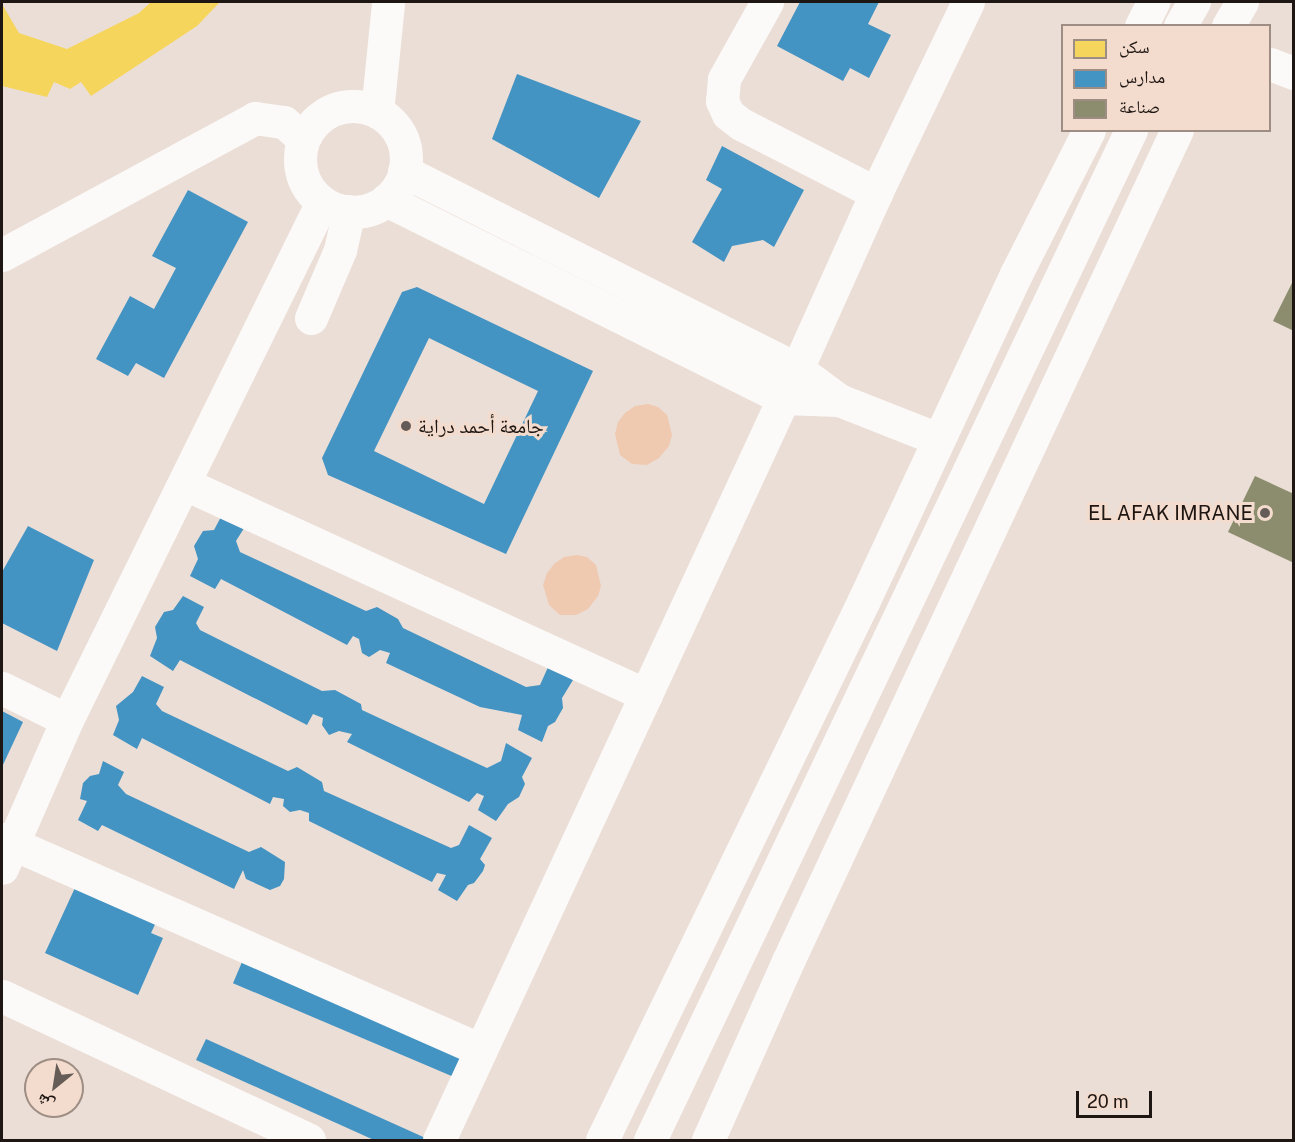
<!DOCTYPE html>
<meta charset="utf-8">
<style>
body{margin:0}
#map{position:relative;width:1295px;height:1142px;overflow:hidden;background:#ebded6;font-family:"Public Sans","Noto Naskh Arabic",sans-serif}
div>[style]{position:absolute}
.green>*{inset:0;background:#f0c9b1}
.homes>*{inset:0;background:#f6d55c}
.schools>*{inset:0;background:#4393c3;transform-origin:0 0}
.industry>*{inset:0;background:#8c8c6e}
.minor>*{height:33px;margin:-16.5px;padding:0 16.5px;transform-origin:16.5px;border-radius:16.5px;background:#fcfaf9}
.minor>.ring{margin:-16.5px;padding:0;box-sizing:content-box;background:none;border:33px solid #fcfaf9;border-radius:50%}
.major>*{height:33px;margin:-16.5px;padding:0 16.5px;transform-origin:16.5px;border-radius:16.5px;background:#fcfaf9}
.dots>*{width:16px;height:16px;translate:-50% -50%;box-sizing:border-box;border:3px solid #f3dcce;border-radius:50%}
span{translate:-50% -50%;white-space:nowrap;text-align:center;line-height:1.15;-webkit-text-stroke:6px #f3dcce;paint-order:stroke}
.poi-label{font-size:20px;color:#1e1612}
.left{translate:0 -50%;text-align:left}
.right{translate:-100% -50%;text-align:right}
.frame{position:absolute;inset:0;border:3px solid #1e1612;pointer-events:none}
.legend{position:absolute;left:1061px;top:24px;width:210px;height:108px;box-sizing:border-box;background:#f3dcce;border:2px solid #9e8d83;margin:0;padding:8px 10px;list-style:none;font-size:18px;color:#1e1612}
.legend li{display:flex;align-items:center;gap:12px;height:30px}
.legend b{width:30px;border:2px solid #9e8d83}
.north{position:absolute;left:24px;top:1058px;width:60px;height:60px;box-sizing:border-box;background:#f3dcce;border:2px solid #9e8d83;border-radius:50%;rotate:210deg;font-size:16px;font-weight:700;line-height:24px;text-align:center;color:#1e1612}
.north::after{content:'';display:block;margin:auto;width:21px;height:27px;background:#665c57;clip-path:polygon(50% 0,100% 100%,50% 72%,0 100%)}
.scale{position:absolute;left:1076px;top:1091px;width:76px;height:27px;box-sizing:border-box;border:3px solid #1e1612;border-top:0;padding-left:8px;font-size:18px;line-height:21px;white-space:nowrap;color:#1e1612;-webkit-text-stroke:4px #f3dcce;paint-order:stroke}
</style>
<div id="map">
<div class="green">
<i style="clip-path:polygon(648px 404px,658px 407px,667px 415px,672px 435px,669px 446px,659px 458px,647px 465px,632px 464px,620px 455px,615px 434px,618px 422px,625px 413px,635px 406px)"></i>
<i style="clip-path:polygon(577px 555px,587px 557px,596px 565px,601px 586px,598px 596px,588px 609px,576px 615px,560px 615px,549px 605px,543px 585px,547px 573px,554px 564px,564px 557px)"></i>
</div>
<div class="homes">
<i style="clip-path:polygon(151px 2px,220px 2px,197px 26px,91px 96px,81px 82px,70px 89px,54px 82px,47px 97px,2px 86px,2px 4px,19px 33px,67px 49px,139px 13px)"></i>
</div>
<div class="schools">
<i style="clip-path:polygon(800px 2px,879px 2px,868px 24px,891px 35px,869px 78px,850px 68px,843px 81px,777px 46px)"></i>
<i style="clip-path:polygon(517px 74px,641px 121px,599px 198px,492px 139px)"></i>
<i style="clip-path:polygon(722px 146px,804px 190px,774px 247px,763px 240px,732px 246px,724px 262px,692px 242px,722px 189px,706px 180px)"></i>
<i style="clip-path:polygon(188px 190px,248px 222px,164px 378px,136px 363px,128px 376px,96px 359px,130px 296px,154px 309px,176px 268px,152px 256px)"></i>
<i style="clip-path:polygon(evenodd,417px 287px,593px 371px,506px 554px,328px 475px,322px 458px,402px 292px,417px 287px,429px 338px,538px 391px,484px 504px,374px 451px,429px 338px)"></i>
<i style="clip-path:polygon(223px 513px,246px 525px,236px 541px,240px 552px,366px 611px,377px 607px,398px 619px,403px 628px,526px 687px,540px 685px,549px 665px,573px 680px,562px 698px,563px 708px,555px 722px,548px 726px,542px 742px,518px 730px,522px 715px,480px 707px,386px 663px,390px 653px,380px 650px,369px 657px,362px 653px,359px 639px,353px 636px,347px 645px,221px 579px,215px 589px,190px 576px,198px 559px,194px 546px,203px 531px,214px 530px)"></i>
<i style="clip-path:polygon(28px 526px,94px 560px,57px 651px,2px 623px,2px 572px)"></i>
<i style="clip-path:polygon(183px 596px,204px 607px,196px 623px,200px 630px,322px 691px,335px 690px,361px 704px,362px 710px,487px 768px,501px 761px,506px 743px,532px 758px,522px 777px,525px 784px,519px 797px,508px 804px,496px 821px,478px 810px,484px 796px,477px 793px,469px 802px,347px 742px,352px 734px,339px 731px,329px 735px,322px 725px,323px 718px,313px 714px,307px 725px,180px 660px,173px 671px,150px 656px,157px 638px,155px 627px,164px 612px,173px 610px)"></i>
<i style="clip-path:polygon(142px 676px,164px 687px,156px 704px,162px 711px,288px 771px,297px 767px,322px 782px,324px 791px,451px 848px,459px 845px,469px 825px,492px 838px,480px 859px,485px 865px,483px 871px,474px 883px,468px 885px,457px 901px,438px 890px,446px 875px,437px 873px,432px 882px,309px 821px,309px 813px,300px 810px,290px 812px,283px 806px,284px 799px,273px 797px,270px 804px,142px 738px,137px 749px,113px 735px,119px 720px,116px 706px,133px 692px)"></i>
<i style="clip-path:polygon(2px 711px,23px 722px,2px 767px)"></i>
<i style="clip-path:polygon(103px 761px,124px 772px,118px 785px,126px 794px,249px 852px,261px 847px,285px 862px,284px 879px,280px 886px,270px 890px,246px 879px,243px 870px,234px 889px,102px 825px,98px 831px,78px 820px,87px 801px,80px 799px,83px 783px,90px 776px,99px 774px)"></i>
<i style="clip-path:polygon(79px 879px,159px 916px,151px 933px,163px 938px,138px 995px,45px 953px)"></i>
<i style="left:242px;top:962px;width:247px;height:23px;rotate:23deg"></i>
<i style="clip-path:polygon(206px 1039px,430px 1140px,374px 1140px,196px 1060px)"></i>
</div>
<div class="industry">
<i style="clip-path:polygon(1294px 279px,1294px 331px,1273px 321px)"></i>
<i style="clip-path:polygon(1255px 476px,1294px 494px,1294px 563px,1228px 532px)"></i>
</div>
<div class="minor">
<i style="left:767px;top:2px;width:88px;rotate:119.2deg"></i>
<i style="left:724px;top:79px;width:22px;rotate:95deg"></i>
<i style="left:722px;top:101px;width:14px;rotate:65deg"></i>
<i style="left:728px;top:114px;width:16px;rotate:38deg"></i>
<i style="left:741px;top:124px;width:152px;rotate:27.1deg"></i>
<i style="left:1228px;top:26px;width:28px;rotate:-60deg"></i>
<i style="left:1270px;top:64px;width:26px;rotate:21deg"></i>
<i class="ring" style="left:300px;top:106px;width:73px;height:73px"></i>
<i style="left:377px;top:112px;width:110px;rotate:-84.2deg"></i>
<i style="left:386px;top:200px;width:444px;rotate:26.5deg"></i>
<i style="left:783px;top:398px;width:56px;rotate:2deg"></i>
<i style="left:839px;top:400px;width:52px;rotate:-143.6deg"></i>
<i style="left:797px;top:369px;width:440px;rotate:-153.3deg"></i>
<i style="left:2px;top:255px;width:288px;rotate:-28.4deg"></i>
<i style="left:255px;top:118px;width:29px;rotate:8deg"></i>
<i style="left:284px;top:122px;width:25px;rotate:42deg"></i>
<i style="left:311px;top:318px;width:74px;rotate:-66.9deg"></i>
<i style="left:340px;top:250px;width:40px;rotate:-77deg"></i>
<i style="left:839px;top:400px;width:106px;rotate:21.5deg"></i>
<i style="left:185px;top:484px;width:507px;rotate:24.59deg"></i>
<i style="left:2px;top:688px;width:72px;rotate:26.2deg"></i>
<i style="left:2px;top:839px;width:523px;rotate:23.77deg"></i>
<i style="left:2px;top:868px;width:162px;rotate:-66.3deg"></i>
<i style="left:67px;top:720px;width:577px;rotate:-63.79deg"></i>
<i style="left:2px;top:996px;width:339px;rotate:25.1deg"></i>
<i style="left:439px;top:1140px;width:850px;rotate:-65.09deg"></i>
<i style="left:797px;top:369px;width:193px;rotate:-65.8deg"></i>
<i style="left:876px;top:193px;width:212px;rotate:-64.3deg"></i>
<i style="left:708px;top:1140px;width:196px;rotate:-65.9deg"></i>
<i style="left:788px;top:961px;width:918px;rotate:-64.92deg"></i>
</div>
<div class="major">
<i style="left:1141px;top:26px;width:27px;rotate:-63deg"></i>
<i style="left:1180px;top:26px;width:28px;rotate:-60deg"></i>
<i style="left:602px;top:1140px;width:600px;rotate:-64.12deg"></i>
<i style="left:864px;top:600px;width:360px;rotate:-65deg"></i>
<i style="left:1016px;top:274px;width:161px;rotate:-63.1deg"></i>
<i style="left:650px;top:1140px;width:1119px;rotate:-64.53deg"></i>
</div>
<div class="dots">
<i style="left:406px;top:426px;background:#665c57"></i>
<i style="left:1265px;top:513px;background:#665c57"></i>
</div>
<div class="poi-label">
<span class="left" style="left:418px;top:426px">جامعة أحمد دراية</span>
<span class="right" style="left:1253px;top:513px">EL AFAK IMRANE</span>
</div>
<div class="frame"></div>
<ul class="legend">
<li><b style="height:16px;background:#f6d55c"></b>سكن</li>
<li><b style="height:16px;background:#4393c3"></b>مدارس</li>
<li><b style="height:16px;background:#8c8c6e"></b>صناعة</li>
</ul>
<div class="north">ش</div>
<div class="scale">20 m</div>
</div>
